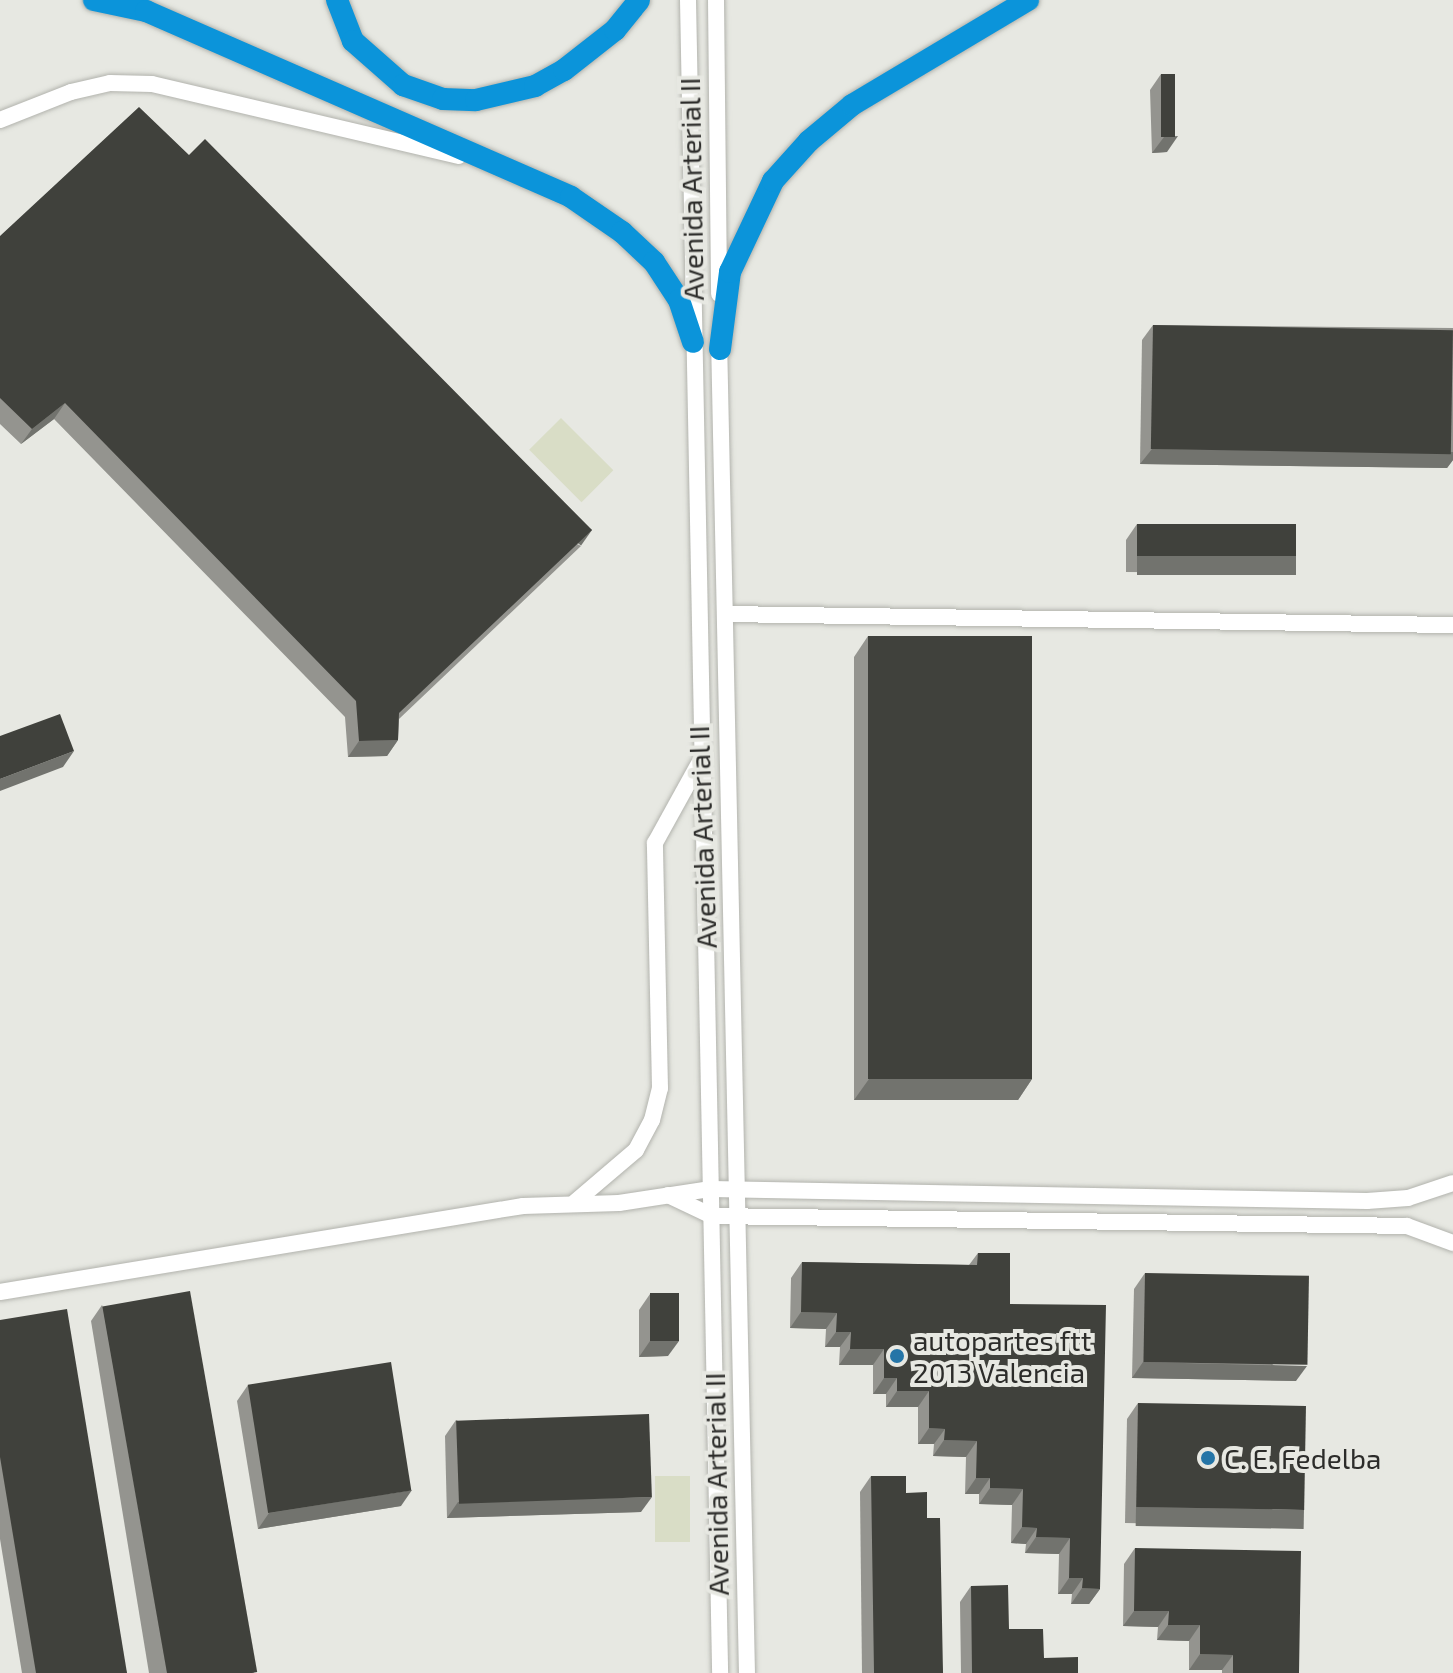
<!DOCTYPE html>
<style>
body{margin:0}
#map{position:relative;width:1453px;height:1673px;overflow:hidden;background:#e7e8e2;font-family:"Exo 2",sans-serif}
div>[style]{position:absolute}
.green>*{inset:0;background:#d9ddc6;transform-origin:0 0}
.roads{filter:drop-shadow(0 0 2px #b2b3ad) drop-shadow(0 0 2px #b2b3ad)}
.minor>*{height:16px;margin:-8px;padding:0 8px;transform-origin:8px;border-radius:8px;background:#fff}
.highway>*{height:22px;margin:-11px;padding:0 11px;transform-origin:11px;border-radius:11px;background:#0b94da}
.wall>*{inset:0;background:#94948f}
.shaded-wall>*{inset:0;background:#72736e;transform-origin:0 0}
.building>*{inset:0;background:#40413c;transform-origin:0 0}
.dots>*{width:22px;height:22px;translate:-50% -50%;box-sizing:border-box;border:4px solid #e7e8e2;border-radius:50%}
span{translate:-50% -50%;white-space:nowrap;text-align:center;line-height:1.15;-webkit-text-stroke:8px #e7e8e2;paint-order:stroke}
.street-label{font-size:28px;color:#2c2c2a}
.poi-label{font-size:28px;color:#2c2c2a}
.left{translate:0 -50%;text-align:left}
</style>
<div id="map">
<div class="green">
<i style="left:561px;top:418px;width:74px;height:45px;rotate:45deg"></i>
<i style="left:655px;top:1476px;width:35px;height:66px"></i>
</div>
<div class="roads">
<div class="minor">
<i style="left:688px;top:0;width:1673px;rotate:88.9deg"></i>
<i style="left:716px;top:0;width:294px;rotate:89.4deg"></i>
<i style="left:0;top:120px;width:76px;rotate:-21.5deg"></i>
<i style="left:71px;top:92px;width:40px;rotate:-13deg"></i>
<i style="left:110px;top:83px;width:42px;rotate:1.4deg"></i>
<i style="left:152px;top:84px;width:315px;rotate:13.2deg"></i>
<i style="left:719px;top:338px;width:1335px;rotate:88.8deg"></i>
<i style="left:725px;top:614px;width:728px;rotate:0.87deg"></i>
<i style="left:668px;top:1195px;width:49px;rotate:25.5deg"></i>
<i style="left:712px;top:1216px;width:695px;rotate:0.82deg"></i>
<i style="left:1407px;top:1226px;width:49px;rotate:20.3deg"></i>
<i style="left:575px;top:1202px;width:80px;rotate:-40.4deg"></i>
<i style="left:636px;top:1150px;width:34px;rotate:-62deg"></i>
<i style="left:652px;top:1120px;width:33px;rotate:-76deg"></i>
<i style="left:660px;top:1088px;width:245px;rotate:-91.2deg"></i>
<i style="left:655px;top:843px;width:89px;rotate:-61.1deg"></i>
<i style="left:0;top:1292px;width:530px;rotate:-9.34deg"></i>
<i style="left:523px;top:1206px;width:96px;rotate:-1.8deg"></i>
<i style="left:619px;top:1203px;width:93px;rotate:-8.7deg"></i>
<i style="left:711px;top:1189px;width:656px;rotate:1.05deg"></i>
<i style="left:1367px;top:1201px;width:41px;rotate:-4.2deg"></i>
<i style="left:1408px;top:1198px;width:47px;rotate:-18.4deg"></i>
</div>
<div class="highway">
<i style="left:94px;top:0;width:53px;rotate:11.9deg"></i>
<i style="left:146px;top:11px;width:464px;rotate:23.6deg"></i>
<i style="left:571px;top:197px;width:62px;rotate:34.5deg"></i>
<i style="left:622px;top:232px;width:44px;rotate:43.2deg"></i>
<i style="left:654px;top:262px;width:45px;rotate:56.7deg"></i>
<i style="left:679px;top:300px;width:44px;rotate:71.6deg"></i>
<i style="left:337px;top:0;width:44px;rotate:68.7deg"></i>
<i style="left:353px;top:41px;width:67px;rotate:41.3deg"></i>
<i style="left:403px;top:85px;width:42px;rotate:19.3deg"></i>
<i style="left:443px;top:99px;width:33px;rotate:2deg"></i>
<i style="left:476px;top:100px;width:61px;rotate:-13.3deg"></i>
<i style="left:535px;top:86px;width:33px;rotate:-29deg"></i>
<i style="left:564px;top:70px;width:65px;rotate:-38.1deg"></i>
<i style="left:615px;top:30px;width:38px;rotate:-51deg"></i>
<i style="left:720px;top:349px;width:78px;rotate:-82.6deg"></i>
<i style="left:730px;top:272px;width:101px;rotate:-64.7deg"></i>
<i style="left:773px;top:181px;width:54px;rotate:-48deg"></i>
<i style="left:809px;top:141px;width:56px;rotate:-39.9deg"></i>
<i style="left:852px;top:105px;width:205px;rotate:-30.8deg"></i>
</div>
</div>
<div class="wall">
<i style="clip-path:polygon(1161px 74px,1167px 152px,1152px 153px,1150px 90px)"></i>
<i style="clip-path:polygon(0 236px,581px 546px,399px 719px,398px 740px,387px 756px,348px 757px,345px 717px,54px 419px,21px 444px,0 424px)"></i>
<i style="clip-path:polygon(1153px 325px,1453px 328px,1453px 460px,1447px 468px,1140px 464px,1142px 340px)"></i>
<i style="clip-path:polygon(1137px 524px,1296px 557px,1285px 573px,1126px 572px,1126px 540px)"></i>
<i style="clip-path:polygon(868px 636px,1032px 1079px,1018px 1100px,854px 1100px,854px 657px)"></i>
<i style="clip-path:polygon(978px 1253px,1010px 1304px,1100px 1589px,1089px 1604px,1071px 1604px,1072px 1594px,1058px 1594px,1059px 1554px,1025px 1553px,1026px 1544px,1011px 1543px,1012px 1505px,979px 1504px,979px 1494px,965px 1494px,966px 1457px,933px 1456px,934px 1444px,918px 1444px,918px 1407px,886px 1407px,886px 1394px,873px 1394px,873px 1365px,839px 1365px,840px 1347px,825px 1347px,826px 1329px,790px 1328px,791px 1278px,802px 1262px,969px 1265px)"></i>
<i style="clip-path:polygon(1145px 1273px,1296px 1381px,1132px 1378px,1134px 1289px)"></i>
<i style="clip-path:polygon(650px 1294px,668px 1356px,639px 1357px,639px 1310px)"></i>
<i style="clip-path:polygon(102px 1305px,254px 1673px,149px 1673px,91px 1321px)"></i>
<i style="clip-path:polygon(0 1320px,127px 1673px,22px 1673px,0 1539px)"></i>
<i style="clip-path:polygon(248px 1385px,401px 1506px,258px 1529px,237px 1401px)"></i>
<i style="clip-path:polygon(1138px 1403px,1293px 1526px,1125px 1523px,1127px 1419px)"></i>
<i style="clip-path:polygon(456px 1420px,641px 1512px,447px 1518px,445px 1436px)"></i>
<i style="clip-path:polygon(871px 1476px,906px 1493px,927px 1518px,943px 1673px,862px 1673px,860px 1492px)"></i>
<i style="clip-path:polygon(1135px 1548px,1299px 1673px,1222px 1673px,1222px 1670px,1189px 1670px,1189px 1641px,1157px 1640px,1158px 1627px,1123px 1626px,1124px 1564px)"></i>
<i style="clip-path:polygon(971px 1586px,1009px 1629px,1044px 1658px,1078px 1673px,961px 1673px,960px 1602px)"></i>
</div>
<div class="shaded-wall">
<i style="clip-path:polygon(1178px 136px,1167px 152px,1152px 153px,1164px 137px)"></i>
<i style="clip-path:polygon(65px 403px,54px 419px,21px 444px,32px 429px)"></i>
<i style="clip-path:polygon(1152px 449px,1453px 452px,1453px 460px,1447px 468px,1140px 464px)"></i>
<i style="left:592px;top:530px;width:19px;height:266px;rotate:125deg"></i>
<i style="left:1137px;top:556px;width:159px;height:19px"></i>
<i style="clip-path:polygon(398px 740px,387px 756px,348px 757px,359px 741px)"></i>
<i style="clip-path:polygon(74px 751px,63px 767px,0 791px,0 779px)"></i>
<i style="clip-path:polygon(869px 1079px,1032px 1079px,1018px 1100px,854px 1100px)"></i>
<i style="clip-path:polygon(801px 1312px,837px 1313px,826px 1329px,790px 1328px)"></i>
<i style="clip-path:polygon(836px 1332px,851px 1332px,840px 1347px,825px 1347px)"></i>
<i style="clip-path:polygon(650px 1341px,679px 1341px,668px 1356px,639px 1357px)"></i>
<i style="clip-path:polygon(850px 1349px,884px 1349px,873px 1365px,839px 1365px)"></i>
<i style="clip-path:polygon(1143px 1362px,1307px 1366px,1296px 1381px,1132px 1378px)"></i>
<i style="clip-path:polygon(884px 1378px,897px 1378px,886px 1394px,873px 1394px)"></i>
<i style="clip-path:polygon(897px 1391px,929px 1391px,918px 1407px,886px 1407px)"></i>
<i style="clip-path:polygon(929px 1428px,945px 1429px,934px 1444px,918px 1444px)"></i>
<i style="clip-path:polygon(944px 1440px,977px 1441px,966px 1457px,933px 1456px)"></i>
<i style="clip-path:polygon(976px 1478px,990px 1478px,979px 1494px,965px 1494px)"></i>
<i style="clip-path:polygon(990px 1488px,1023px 1489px,1012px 1505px,979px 1504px)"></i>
<i style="clip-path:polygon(412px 1490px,401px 1506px,258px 1529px,269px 1513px)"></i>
<i style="clip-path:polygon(652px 1497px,641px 1512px,447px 1518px,458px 1502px)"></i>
<i style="left:1136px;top:1507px;width:168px;height:19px;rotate:1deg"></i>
<i style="clip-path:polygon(1022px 1527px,1037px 1528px,1026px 1544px,1011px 1543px)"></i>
<i style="clip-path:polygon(1036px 1537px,1070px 1538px,1059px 1554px,1025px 1553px)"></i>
<i style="clip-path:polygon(1069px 1578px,1083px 1578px,1072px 1594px,1058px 1594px)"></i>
<i style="clip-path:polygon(1082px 1588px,1100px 1589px,1089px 1604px,1071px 1604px)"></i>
<i style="clip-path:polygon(1134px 1611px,1169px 1611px,1158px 1627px,1123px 1626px)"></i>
<i style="clip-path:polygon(1168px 1625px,1200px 1625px,1189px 1641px,1157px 1640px)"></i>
<i style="clip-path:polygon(1200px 1654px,1233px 1655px,1222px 1670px,1189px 1670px)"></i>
</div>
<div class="building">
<i style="left:1161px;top:74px;width:14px;height:63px"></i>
<i style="clip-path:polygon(139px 107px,189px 155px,205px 139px,592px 530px,399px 713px,398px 740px,359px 741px,356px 701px,65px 403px,32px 429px,0 398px,0 236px)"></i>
<i style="left:1153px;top:325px;width:300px;height:124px;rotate:1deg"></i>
<i style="left:1137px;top:524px;width:159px;height:32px"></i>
<i style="left:868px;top:636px;width:164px;height:443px"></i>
<i style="clip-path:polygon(60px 714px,74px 751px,0 779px,0 736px)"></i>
<i style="clip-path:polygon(978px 1253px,1010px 1253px,1010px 1304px,1106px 1305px,1100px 1589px,1082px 1588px,1083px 1578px,1069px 1578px,1070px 1538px,1036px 1537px,1037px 1528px,1022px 1527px,1023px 1489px,990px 1488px,990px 1478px,976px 1478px,977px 1441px,944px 1440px,945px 1429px,929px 1428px,929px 1391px,897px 1391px,897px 1378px,884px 1378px,884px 1349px,850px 1349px,851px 1332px,836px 1332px,837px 1313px,801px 1312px,802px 1262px,977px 1265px)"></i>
<i style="left:1145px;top:1273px;width:164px;height:89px;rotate:1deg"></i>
<i style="left:190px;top:1291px;width:387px;height:89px;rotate:80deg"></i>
<i style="left:679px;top:1293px;width:48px;height:29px;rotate:90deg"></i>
<i style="clip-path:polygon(67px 1309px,127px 1673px,36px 1673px,0 1457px,0 1320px)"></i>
<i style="left:391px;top:1362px;width:130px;height:145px;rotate:81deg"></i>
<i style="left:1138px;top:1403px;width:168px;height:104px;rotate:1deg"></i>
<i style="left:649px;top:1414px;width:83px;height:193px;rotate:88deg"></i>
<i style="clip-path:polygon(871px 1476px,906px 1476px,906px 1493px,927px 1492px,927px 1518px,940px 1518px,943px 1673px,874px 1673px)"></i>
<i style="clip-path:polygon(1135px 1548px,1301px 1551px,1299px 1673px,1233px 1673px,1233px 1655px,1200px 1654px,1200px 1625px,1168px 1625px,1169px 1611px,1134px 1611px)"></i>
<i style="clip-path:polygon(1008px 1585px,1009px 1629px,1043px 1629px,1044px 1658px,1078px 1657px,1078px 1673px,972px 1673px,971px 1586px)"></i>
</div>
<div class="dots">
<i style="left:897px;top:1356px;background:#2575a7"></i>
<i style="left:1208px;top:1458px;background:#2575a7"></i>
</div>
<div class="street-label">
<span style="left:691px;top:189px;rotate:-91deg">Avenida Arterial II</span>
<span style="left:702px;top:837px;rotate:-92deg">Avenida Arterial II</span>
<span style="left:716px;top:1484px;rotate:-91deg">Avenida Arterial II</span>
</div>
<div class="poi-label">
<span class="left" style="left:913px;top:1356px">autopartes ftt<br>2013 Valencia</span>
<span class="left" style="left:1224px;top:1458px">C. E. Fedelba</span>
</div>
</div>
